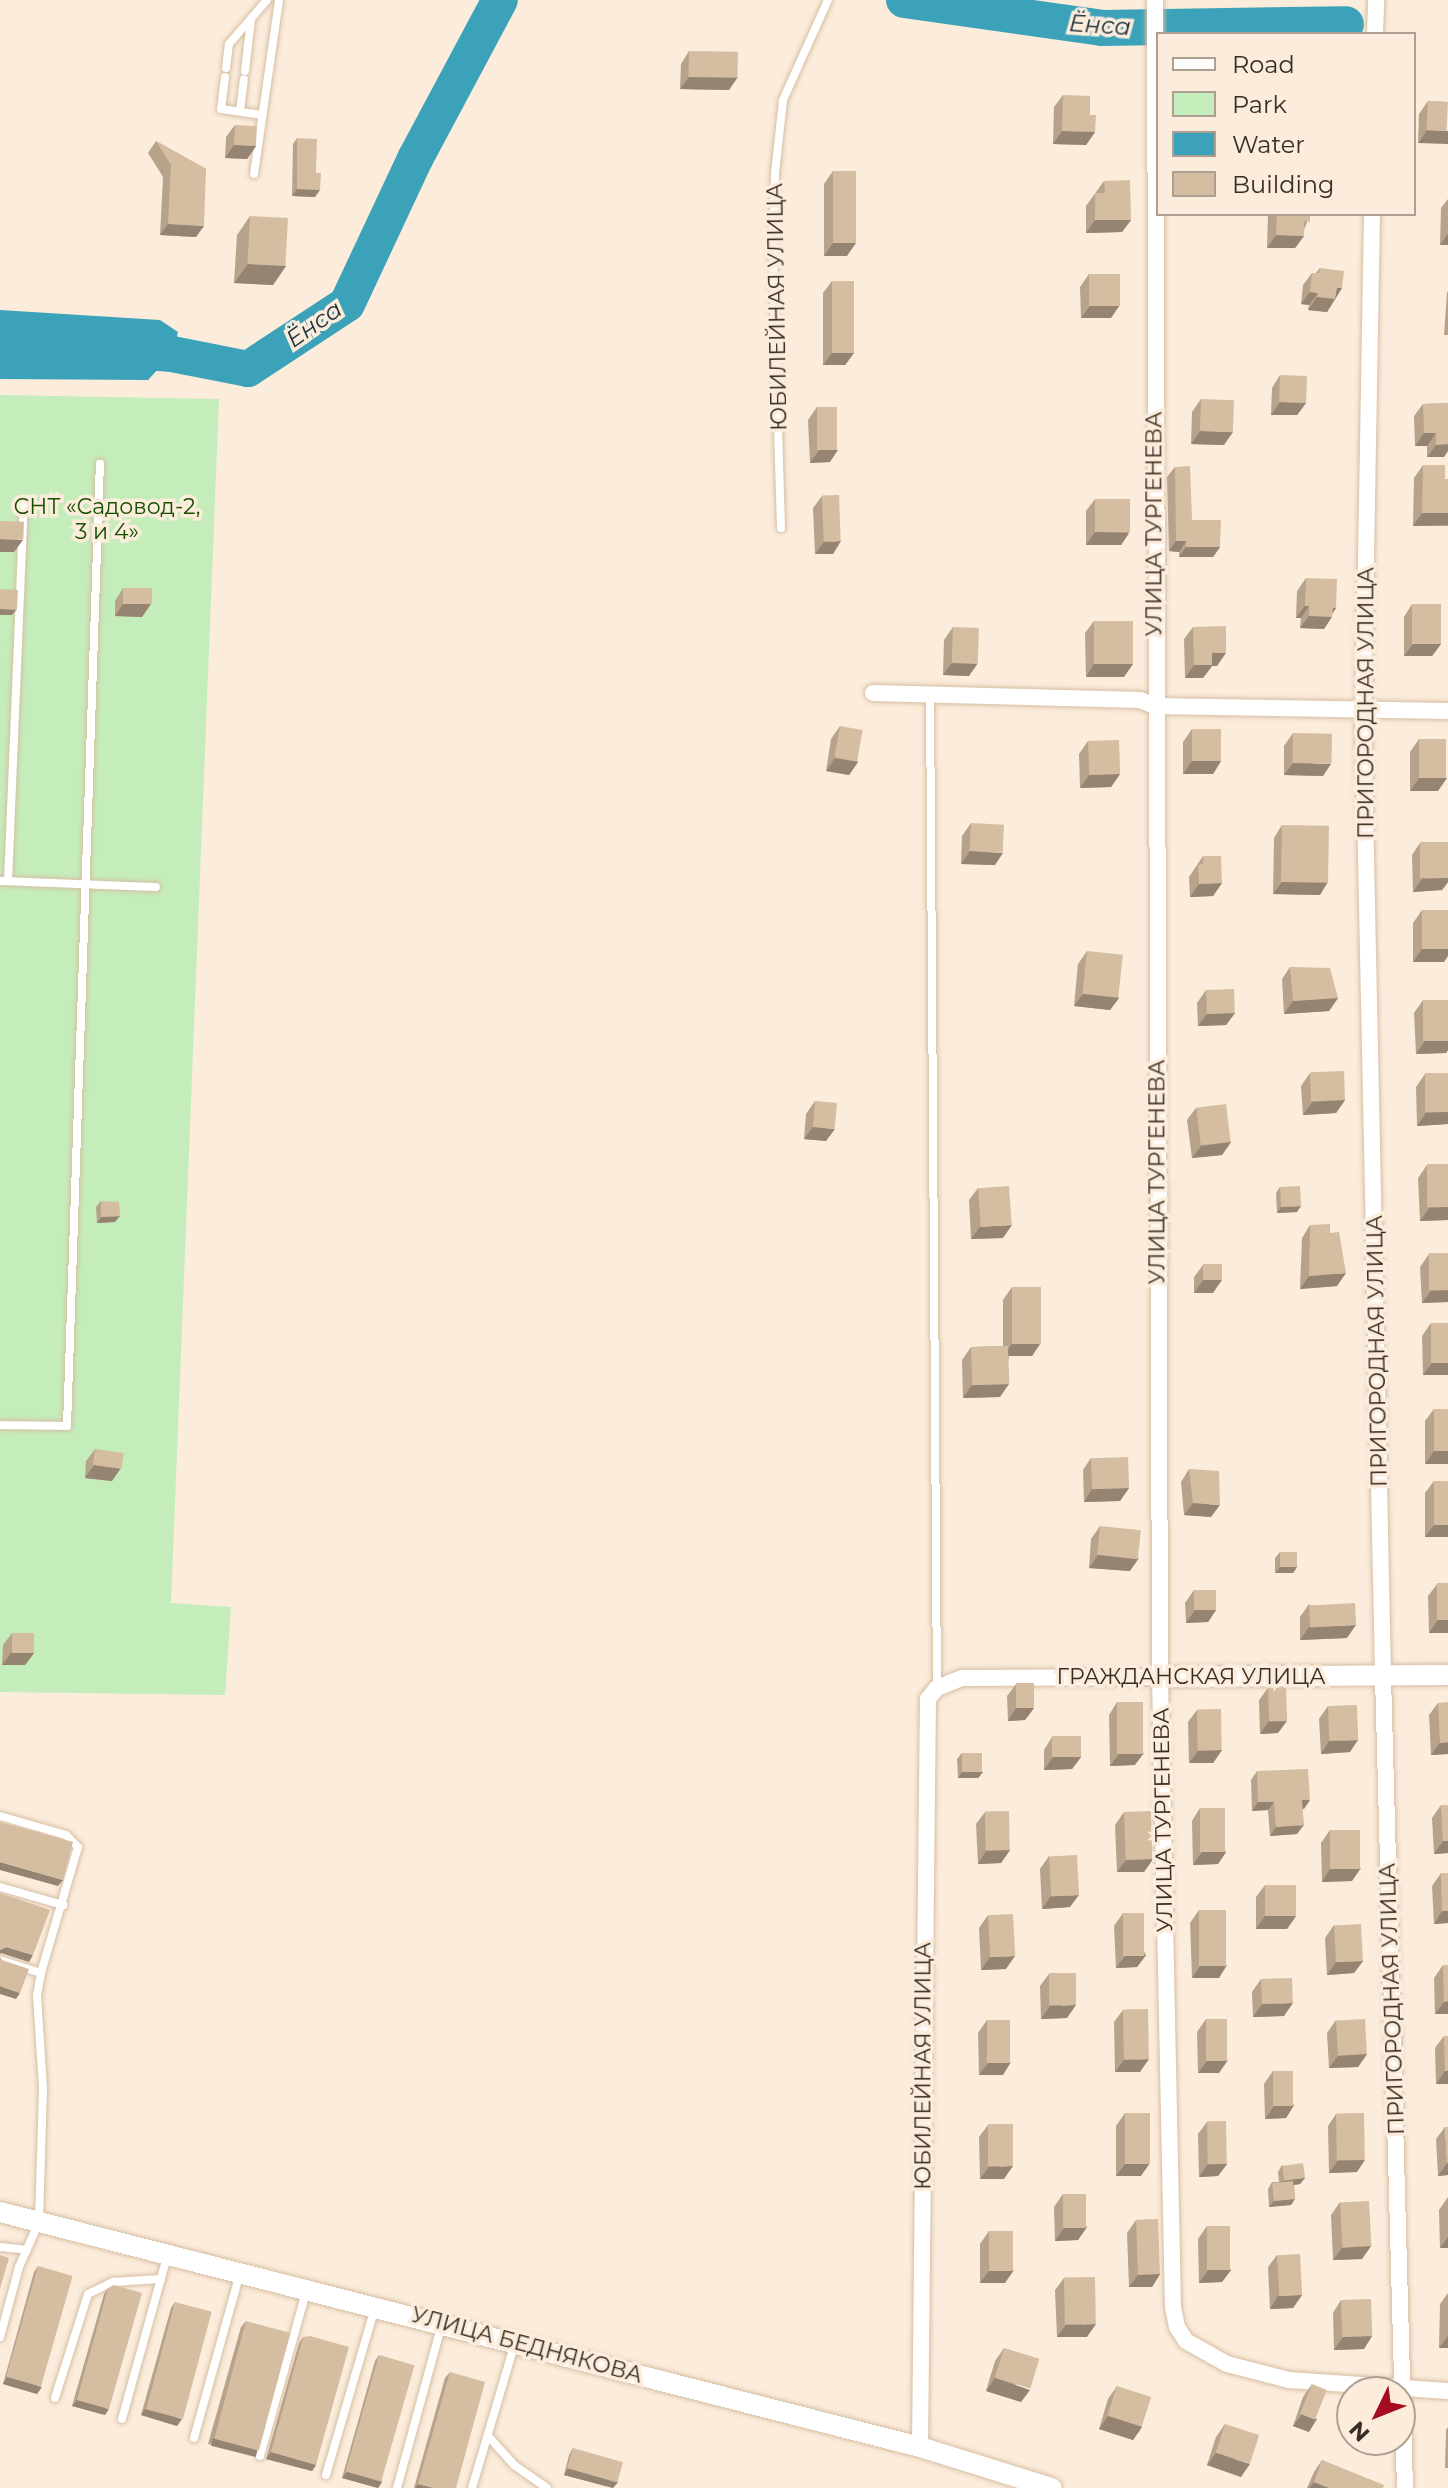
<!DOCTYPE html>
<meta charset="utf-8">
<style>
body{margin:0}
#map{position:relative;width:1448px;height:2488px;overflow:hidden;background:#fbecdb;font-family:Montserrat,sans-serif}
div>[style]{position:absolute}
.green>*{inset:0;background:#c5edbb}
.water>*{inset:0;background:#3ca2b9}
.river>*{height:36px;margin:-18px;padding:0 18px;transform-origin:18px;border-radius:18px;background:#3ca2b9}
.roads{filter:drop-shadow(0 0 2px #d6bea3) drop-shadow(0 0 2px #d6bea3)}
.service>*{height:8px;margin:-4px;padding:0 4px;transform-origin:4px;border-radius:4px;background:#fff}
.minor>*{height:16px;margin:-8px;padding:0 8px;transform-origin:8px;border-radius:8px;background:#fff}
.tertiary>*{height:20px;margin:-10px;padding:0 10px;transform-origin:10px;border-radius:10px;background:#fff}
.wall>*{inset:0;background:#b7a38b}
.shaded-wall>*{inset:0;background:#958471;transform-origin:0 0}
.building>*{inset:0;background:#d5bda2;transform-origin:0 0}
span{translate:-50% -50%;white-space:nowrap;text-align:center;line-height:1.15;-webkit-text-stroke:7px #fbecdb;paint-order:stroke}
.street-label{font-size:22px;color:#382e24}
.park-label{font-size:22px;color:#175100}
.water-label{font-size:24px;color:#20373d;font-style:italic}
.legend{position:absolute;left:1156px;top:32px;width:260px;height:184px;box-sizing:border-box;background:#fbecdb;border:2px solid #ada092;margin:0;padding:10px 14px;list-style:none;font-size:24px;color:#382e24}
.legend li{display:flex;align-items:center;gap:16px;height:40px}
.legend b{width:40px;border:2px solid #ada092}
.north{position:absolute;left:1336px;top:2376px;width:80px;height:80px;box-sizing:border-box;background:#fbecdb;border:2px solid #ada092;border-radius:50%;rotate:227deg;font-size:22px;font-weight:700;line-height:32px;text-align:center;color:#382e24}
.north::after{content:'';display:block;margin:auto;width:28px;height:36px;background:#a50c20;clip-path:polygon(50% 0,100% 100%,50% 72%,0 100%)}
</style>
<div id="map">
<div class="green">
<i style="clip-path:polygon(0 395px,219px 399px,171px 1603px,231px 1607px,225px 1695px,0 1692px)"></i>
</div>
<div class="water">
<i style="clip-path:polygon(0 310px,160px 320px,178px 332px,172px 354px,148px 380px,0 379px)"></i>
</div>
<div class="river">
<i style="left:904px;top:0;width:200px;rotate:8deg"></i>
<i style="left:1102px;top:28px;width:244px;rotate:-0.9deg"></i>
<i style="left:122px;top:350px;width:50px;rotate:4.6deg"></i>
<i style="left:172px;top:354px;width:77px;rotate:11.2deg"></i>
<i style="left:248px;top:369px;width:118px;rotate:-33.3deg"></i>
<i style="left:347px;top:304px;width:162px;rotate:-64.9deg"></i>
<i style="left:416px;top:157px;width:178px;rotate:-61.9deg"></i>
</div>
<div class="roads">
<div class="service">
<i style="left:226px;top:68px;width:24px;rotate:-83deg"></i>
<i style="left:229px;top:44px;width:58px;rotate:-49.2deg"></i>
<i style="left:245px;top:71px;width:52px;rotate:-83.4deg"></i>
<i style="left:225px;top:77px;width:32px;rotate:97deg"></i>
<i style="left:221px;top:109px;width:42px;rotate:8.1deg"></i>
<i style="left:240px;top:111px;width:32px;rotate:-83deg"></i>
<i style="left:254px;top:174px;width:176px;rotate:-81.8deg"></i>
<i style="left:781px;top:528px;width:271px;rotate:-91.7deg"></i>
<i style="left:773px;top:257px;width:84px;rotate:-88.6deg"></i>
<i style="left:775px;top:173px;width:73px;rotate:-83.7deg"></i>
<i style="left:783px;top:100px;width:110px;rotate:-65.8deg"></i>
<i style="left:930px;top:694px;width:993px;rotate:89.6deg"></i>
<i style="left:0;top:881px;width:156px;rotate:2.2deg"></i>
<i style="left:8px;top:881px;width:375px;rotate:-87.6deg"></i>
<i style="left:0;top:1425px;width:67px;rotate:0.9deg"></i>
<i style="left:67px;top:1426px;width:963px;rotate:-88.04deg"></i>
<i style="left:0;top:1816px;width:69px;rotate:16.1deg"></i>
<i style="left:66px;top:1835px;width:17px;rotate:45deg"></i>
<i style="left:78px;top:1847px;width:131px;rotate:106.4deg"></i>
<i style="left:0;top:1887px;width:66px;rotate:15.9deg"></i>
<i style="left:0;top:1960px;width:43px;rotate:17.6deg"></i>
<i style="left:41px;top:1973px;width:22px;rotate:100deg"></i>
<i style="left:37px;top:1995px;width:93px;rotate:86.3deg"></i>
<i style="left:43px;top:2088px;width:134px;rotate:91.7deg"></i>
<i style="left:39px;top:2222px;width:49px;rotate:114deg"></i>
<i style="left:19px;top:2267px;width:73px;rotate:105.2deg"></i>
<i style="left:0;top:2247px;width:27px;rotate:6deg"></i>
<i style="left:55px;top:2398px;width:109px;rotate:-72.4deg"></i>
<i style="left:88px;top:2294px;width:28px;rotate:-26deg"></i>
<i style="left:113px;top:2282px;width:48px;rotate:-3.6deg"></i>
<i style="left:122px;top:2419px;width:168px;rotate:-74.5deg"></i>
<i style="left:488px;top:2436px;width:39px;rotate:48deg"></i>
<i style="left:514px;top:2465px;width:40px;rotate:34.9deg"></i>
<i style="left:194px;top:2438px;width:171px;rotate:-74.4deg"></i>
<i style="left:260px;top:2456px;width:170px;rotate:-74.3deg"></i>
<i style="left:326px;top:2475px;width:175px;rotate:-73.7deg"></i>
<i style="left:397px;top:2488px;width:167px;rotate:-74.7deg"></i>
<i style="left:472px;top:2488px;width:151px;rotate:-73.5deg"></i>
</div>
<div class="minor">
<i style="left:1155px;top:0;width:1677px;rotate:89.83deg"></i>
<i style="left:1160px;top:1677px;width:630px;rotate:88.82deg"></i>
<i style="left:1173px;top:2307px;width:20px;rotate:79deg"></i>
<i style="left:1177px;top:2327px;width:17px;rotate:57deg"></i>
<i style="left:1186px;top:2341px;width:47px;rotate:29.3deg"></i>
<i style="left:1227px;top:2364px;width:64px;rotate:14.5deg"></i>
<i style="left:1289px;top:2380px;width:159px;rotate:4deg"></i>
<i style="left:1375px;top:34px;width:34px;rotate:-88deg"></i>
<i style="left:1372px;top:214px;width:498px;rotate:91deg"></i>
<i style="left:1363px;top:712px;width:964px;rotate:88.81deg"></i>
<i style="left:1383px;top:1676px;width:812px;rotate:88.45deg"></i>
<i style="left:873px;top:693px;width:267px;rotate:1.5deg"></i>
<i style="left:1140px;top:700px;width:16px;rotate:22deg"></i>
<i style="left:1155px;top:706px;width:293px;rotate:1deg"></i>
<i style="left:920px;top:2447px;width:748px;rotate:-89.39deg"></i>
<i style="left:928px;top:1699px;width:14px;rotate:-51deg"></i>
<i style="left:937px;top:1688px;width:27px;rotate:-22deg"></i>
<i style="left:962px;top:1678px;width:198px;rotate:-0.3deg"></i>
</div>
<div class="tertiary">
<i style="left:1160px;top:1677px;width:288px;rotate:-0.4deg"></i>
<i style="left:0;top:2212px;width:950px;rotate:14.33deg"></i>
<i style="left:920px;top:2447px;width:138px;rotate:17.3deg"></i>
</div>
</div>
<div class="wall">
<i style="clip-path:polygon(689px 51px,729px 90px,680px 89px,681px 64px)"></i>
<i style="clip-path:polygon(1063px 95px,1090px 115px,1095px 132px,1086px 145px,1053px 144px,1054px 107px)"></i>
<i style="clip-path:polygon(1428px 101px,1448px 102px,1418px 143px,1419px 114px)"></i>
<i style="clip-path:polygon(235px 125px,256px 146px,247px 159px,225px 158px,226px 137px)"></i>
<i style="clip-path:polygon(297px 138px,316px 173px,315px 197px,292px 196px,293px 144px)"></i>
<i style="clip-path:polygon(156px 141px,206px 169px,196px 237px,160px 235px,163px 177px,148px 153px)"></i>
<i style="clip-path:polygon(833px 171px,847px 256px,824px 256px,824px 184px)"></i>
<i style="clip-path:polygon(1104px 181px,1131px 220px,1122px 232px,1086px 233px,1086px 206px)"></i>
<i style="clip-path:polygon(1448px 199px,1448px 245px,1440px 245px,1441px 208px)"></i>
<i style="clip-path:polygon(1268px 214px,1310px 214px,1304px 230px,1304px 236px,1295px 248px,1267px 248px)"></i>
<i style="clip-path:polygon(250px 216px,286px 266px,273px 285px,234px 283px,237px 235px)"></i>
<i style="clip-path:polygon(1320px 268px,1342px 288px,1327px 312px,1308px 310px,1309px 305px,1301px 304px,1303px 285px,1312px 273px,1316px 273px)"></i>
<i style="clip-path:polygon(1089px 274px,1111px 318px,1081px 318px,1080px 287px)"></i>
<i style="clip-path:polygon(832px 281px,854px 353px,845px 365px,823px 365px,823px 293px)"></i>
<i style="clip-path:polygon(1448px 291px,1448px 335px,1444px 335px,1447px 293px)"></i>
<i style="clip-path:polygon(1280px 375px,1306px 403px,1297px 415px,1271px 415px,1272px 388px)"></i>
<i style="clip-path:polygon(1201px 399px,1224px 445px,1191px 444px,1192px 412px)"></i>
<i style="clip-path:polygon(1448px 403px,1444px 457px,1427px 457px,1427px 446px,1415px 446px,1414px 416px,1423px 404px)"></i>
<i style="clip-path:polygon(817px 407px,830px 462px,810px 463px,808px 420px)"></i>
<i style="clip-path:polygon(1423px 465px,1448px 526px,1413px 526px,1414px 478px)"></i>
<i style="clip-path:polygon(1175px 467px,1192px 520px,1220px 547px,1213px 557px,1179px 557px,1179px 552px,1169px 551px,1167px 477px)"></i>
<i style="clip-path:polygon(822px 496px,833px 554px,815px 554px,813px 508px)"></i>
<i style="clip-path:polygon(1095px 499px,1129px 533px,1121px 545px,1086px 545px,1086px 511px)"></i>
<i style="clip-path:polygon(1306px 578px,1336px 608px,1324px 629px,1300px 628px,1301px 618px,1296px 618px,1297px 591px)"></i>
<i style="clip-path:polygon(123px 588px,142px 617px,115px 616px,115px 601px)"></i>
<i style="clip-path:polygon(1412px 604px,1441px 644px,1432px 656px,1404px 656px,1404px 617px)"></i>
<i style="clip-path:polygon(1094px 621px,1124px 677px,1086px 677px,1085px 633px)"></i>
<i style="clip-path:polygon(953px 627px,969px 676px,943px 675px,944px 640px)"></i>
<i style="clip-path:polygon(1193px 627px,1217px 666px,1212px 666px,1203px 678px,1185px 678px,1184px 639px)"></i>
<i style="clip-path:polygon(840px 726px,858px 762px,849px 775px,826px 771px,831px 739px)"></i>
<i style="clip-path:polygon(1192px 729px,1221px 761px,1213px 774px,1183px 774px,1183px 742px)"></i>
<i style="clip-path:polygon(1293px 733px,1323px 776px,1284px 775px,1284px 746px)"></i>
<i style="clip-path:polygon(1419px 739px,1438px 791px,1410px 791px,1410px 752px)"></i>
<i style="clip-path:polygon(1088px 741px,1120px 774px,1111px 787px,1080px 788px,1079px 754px)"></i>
<i style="clip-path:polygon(971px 823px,995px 865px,961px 864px,962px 836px)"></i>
<i style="clip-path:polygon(1282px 825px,1320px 895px,1273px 894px,1274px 838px)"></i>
<i style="clip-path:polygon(1448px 842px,1448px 882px,1442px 890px,1413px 892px,1412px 855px,1420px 843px)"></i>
<i style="clip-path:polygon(1203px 856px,1222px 883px,1213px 896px,1190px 897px,1189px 877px)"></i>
<i style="clip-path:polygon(1422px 910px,1444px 962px,1413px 962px,1413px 923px)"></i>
<i style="clip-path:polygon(1087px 951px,1119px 998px,1110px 1010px,1074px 1006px,1078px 964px)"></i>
<i style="clip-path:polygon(1290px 967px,1338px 998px,1329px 1011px,1284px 1014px,1282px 979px)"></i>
<i style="clip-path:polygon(1206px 990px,1235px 1013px,1226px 1025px,1198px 1026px,1197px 1003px)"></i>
<i style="clip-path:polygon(1423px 1000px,1448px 1040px,1448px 1050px,1446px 1053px,1416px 1054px,1414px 1013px)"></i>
<i style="clip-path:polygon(1310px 1073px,1345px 1100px,1336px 1113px,1303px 1115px,1301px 1086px)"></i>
<i style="clip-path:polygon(1448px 1073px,1448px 1124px,1417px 1126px,1416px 1087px,1425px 1074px)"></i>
<i style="clip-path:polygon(815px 1101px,826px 1141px,804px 1139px,806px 1114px)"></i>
<i style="clip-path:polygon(1196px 1108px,1231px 1142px,1222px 1155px,1192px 1158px,1187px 1120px)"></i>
<i style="clip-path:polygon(1448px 1164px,1448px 1220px,1420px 1221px,1418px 1178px,1427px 1165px)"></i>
<i style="clip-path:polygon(1280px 1187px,1297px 1212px,1277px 1213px,1276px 1193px)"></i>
<i style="clip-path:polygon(978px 1188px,1003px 1238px,971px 1239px,969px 1200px)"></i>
<i style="clip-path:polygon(101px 1201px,115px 1222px,97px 1223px,96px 1207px)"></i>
<i style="clip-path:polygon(1310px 1225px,1337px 1286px,1300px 1289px,1302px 1238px)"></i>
<i style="clip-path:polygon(1429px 1254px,1448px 1302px,1422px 1303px,1420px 1267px)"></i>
<i style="clip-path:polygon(1203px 1265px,1213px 1293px,1194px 1293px,1194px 1277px)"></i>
<i style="clip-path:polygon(1012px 1287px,1040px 1344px,1032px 1356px,1009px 1356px,1000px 1397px,963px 1398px,962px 1360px,971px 1347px,1003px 1346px,1003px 1300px)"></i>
<i style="clip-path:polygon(1431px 1323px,1448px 1323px,1448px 1375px,1423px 1375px,1422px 1336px)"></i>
<i style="clip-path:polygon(1434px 1409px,1448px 1464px,1425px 1464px,1425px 1421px)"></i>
<i style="clip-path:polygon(95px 1449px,112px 1481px,85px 1478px,86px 1461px)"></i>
<i style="clip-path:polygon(1091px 1458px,1129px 1488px,1120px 1501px,1084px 1502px,1083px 1470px)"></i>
<i style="clip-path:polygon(1189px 1469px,1211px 1517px,1184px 1515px,1181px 1482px)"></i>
<i style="clip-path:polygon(1434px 1481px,1448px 1481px,1448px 1537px,1425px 1537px,1425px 1493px)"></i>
<i style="clip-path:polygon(1100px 1526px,1130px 1571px,1089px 1568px,1091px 1539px)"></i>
<i style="clip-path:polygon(1280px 1552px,1297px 1567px,1293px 1573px,1275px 1573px,1275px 1558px)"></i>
<i style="clip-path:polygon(1437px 1584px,1448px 1633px,1429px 1633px,1428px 1596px)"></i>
<i style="clip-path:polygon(1194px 1590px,1216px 1610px,1208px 1622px,1186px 1623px,1185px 1603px)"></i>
<i style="clip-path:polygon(1309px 1604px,1347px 1638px,1300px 1640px,1300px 1617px)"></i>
<i style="clip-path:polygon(12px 1633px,34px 1653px,25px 1665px,2px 1665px,3px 1645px)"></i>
<i style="clip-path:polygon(1016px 1684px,1034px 1708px,1025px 1720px,1008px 1721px,1007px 1696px)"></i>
<i style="clip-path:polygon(1268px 1688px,1278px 1733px,1260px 1734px,1259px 1700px)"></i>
<i style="clip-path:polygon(1117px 1702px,1135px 1765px,1110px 1766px,1109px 1715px)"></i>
<i style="clip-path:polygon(1438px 1703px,1448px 1754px,1431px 1755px,1429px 1715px)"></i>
<i style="clip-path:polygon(1328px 1706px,1350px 1752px,1321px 1754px,1319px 1719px)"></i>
<i style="clip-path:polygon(1197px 1710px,1222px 1750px,1213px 1763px,1189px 1763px,1188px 1722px)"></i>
<i style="clip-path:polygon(1052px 1737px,1081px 1757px,1072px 1769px,1044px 1770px,1044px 1750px)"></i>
<i style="clip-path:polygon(962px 1753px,983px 1772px,978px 1778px,958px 1778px,957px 1759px)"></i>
<i style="clip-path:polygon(1257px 1771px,1304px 1809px,1302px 1809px,1297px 1834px,1270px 1836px,1268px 1810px,1252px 1811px,1251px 1780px)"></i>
<i style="clip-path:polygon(1441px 1805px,1448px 1853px,1434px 1854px,1432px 1818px)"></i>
<i style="clip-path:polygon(1200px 1808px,1226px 1852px,1218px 1864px,1193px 1865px,1192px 1821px)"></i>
<i style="clip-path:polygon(985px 1812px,1010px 1850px,1001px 1863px,978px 1864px,976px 1824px)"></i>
<i style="clip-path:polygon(1124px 1812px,1153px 1859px,1144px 1872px,1117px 1872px,1115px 1825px)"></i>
<i style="clip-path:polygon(1330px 1830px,1352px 1881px,1322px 1882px,1321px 1843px)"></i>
<i style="clip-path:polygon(1049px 1856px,1070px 1907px,1042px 1909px,1040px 1869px)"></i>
<i style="clip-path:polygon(1441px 1873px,1448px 1923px,1434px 1924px,1432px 1886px)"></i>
<i style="clip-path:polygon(1265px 1885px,1296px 1916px,1287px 1929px,1256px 1929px,1256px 1897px)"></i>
<i style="clip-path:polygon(1199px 1910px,1219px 1978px,1192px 1978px,1190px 1923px)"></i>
<i style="clip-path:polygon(1123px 1913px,1146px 1955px,1137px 1967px,1116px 1968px,1114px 1926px)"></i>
<i style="clip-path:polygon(988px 1915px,1006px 1969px,981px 1970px,979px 1928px)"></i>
<i style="clip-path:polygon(1334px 1925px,1363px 1961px,1354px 1973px,1327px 1975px,1325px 1938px)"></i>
<i style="clip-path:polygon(1443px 1965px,1448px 1965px,1448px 2014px,1435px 2014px,1434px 1978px)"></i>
<i style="clip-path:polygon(1049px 1974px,1067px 2018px,1041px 2019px,1040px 1986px)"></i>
<i style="clip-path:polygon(1261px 1979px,1284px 2016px,1253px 2017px,1252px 1992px)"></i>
<i style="clip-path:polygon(1123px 2010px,1140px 2072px,1115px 2072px,1114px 2022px)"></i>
<i style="clip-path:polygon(1206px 2019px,1219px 2073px,1198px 2073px,1197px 2032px)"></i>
<i style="clip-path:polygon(987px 2020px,1003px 2075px,979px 2075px,978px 2033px)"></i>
<i style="clip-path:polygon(1336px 2020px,1367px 2054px,1358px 2067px,1329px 2068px,1327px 2033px)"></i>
<i style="clip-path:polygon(1444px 2036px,1448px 2084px,1436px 2084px,1435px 2048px)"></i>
<i style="clip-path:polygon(1273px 2071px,1294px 2105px,1286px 2118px,1265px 2119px,1264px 2084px)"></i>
<i style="clip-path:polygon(1125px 2113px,1141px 2176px,1116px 2176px,1116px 2126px)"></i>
<i style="clip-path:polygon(1336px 2114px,1357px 2172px,1329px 2173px,1328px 2126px)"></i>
<i style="clip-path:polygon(1207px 2122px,1227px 2164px,1218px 2176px,1199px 2177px,1198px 2134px)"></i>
<i style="clip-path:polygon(988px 2125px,1004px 2179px,980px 2179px,979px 2137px)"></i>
<i style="clip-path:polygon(1445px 2127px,1448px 2175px,1438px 2176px,1436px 2139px)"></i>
<i style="clip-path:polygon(1282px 2165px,1305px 2178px,1300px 2184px,1294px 2185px,1295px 2199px,1291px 2205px,1269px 2207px,1268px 2189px,1272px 2182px,1279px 2182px,1278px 2172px)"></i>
<i style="clip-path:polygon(1063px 2194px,1087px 2227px,1078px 2240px,1055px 2241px,1054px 2207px)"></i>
<i style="clip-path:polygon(1448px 2197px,1448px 2248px,1440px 2248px,1439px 2210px)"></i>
<i style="clip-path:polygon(1340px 2202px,1371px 2246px,1362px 2259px,1333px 2260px,1331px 2215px)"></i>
<i style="clip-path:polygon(1136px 2220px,1160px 2274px,1152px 2287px,1129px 2287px,1127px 2233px)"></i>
<i style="clip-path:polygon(1207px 2226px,1231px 2270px,1222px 2282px,1199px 2283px,1198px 2239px)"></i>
<i style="clip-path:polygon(989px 2231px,1005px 2283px,980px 2283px,980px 2244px)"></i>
<i style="clip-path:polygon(1277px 2255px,1302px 2295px,1293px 2308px,1270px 2309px,1268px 2267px)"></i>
<i style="clip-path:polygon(38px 2266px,37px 2394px,3px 2384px,34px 2272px)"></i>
<i style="clip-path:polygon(1064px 2278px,1087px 2337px,1057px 2337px,1055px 2290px)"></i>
<i style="clip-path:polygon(108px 2288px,105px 2415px,72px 2406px,104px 2294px)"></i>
<i style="clip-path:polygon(1448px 2293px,1448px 2348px,1439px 2348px,1440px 2304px)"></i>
<i style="clip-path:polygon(1341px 2300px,1372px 2336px,1364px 2349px,1334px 2350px,1333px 2313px)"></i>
<i style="clip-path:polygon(175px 2302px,177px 2426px,141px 2415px,171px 2308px)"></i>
<i style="clip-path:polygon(246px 2321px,253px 2455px,208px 2444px,241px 2327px)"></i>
<i style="clip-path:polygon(303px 2337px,316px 2465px,312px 2471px,266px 2459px,299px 2343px)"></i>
<i style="clip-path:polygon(1004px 2348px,1021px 2402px,986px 2391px,995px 2361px)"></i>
<i style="clip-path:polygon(379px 2355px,382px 2482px,378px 2488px,342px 2478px,375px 2361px)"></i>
<i style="clip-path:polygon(450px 2372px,456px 2488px,414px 2488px,445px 2378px)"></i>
<i style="clip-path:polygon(1312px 2384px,1309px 2432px,1293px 2426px,1303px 2397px)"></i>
<i style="clip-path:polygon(1117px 2386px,1142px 2427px,1133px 2440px,1099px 2429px,1108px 2399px)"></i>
<i style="clip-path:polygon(1225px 2424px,1241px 2477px,1207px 2465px,1216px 2437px)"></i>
<i style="clip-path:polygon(1448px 2427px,1448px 2468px,1445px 2468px,1446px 2430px)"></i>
<i style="clip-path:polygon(573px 2448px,618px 2482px,613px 2488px,564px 2475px,569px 2455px)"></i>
<i style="clip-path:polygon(1322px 2460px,1383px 2488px,1307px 2488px,1314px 2472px)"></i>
</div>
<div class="shaded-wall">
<i style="clip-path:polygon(689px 77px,738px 77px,729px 90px,680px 89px)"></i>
<i style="clip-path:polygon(1427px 130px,1448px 131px,1448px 144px,1418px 143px)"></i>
<i style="clip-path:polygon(1062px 131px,1095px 132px,1086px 145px,1053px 144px)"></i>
<i style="clip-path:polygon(234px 145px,256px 146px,247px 159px,225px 158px)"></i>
<i style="clip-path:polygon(297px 189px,320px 190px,315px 197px,292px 196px)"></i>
<i style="clip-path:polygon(1095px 220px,1131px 220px,1122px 232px,1086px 233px)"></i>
<i style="clip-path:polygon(168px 224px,204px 226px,196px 237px,160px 235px)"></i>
<i style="clip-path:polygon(1448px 234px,1448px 245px,1440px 245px)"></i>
<i style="clip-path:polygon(1276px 235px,1304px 236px,1295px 248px,1267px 248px)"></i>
<i style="clip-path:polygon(833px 243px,856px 243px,847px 256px,824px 256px)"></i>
<i style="clip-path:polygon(248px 264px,286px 266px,273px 285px,234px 283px)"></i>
<i style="clip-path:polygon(1337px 288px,1342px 288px,1327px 312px,1308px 310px,1317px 297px)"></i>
<i style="clip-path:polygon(1310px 292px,1318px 293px,1309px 305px,1301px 304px)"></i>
<i style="clip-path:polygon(1120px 305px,1111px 318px,1081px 318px,1090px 306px)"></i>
<i style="clip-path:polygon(832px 353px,854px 353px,845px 365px,823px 365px)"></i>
<i style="clip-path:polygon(1280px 402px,1306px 403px,1297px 415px,1271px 415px)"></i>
<i style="clip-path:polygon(1200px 431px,1233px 432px,1224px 445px,1191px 444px)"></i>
<i style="clip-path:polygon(1424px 433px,1436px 433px,1427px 446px,1415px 446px)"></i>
<i style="clip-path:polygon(1448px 444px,1448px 451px,1444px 457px,1427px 457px,1436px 445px)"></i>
<i style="clip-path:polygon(819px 450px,838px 450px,830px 462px,810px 463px)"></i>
<i style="clip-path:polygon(1422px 513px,1448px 513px,1448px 525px,1413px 526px)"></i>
<i style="clip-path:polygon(1095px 532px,1129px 533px,1121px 545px,1086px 545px)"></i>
<i style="clip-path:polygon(0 539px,23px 540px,14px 552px,0 552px)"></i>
<i style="clip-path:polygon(841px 541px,833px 554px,815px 554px,824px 542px)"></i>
<i style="clip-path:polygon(1176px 541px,1186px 541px,1179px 552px,1169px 551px)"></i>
<i style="clip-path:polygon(1186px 547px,1220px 547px,1213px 557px,1179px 557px)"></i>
<i style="clip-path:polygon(123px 604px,151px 604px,142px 617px,115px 616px)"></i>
<i style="clip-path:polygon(1305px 606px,1309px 606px,1301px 618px,1296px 618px)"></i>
<i style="clip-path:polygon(1333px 608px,1336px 608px,1330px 616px,1332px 617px,1324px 629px,1300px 628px,1309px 616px)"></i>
<i style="clip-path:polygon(0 609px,17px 609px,12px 615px,0 615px)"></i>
<i style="clip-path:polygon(1413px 644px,1441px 644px,1432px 656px,1404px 656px)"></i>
<i style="clip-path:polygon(1212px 653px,1226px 653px,1217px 666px,1212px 666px,1203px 678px,1185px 678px,1194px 665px)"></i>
<i style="clip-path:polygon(952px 663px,978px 663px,969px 676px,943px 675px)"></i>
<i style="clip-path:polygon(1094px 664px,1133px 664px,1124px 677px,1086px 677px)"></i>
<i style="clip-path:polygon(835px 758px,858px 762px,849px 775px,826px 771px)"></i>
<i style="clip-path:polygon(1192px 761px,1221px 761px,1213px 774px,1183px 774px)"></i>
<i style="clip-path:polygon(1293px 763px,1331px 764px,1323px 776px,1284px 775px)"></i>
<i style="clip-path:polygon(1120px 774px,1111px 787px,1080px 788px,1089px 775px)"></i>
<i style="clip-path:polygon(1419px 778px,1447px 778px,1438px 791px,1410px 791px)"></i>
<i style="clip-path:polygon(970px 851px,1003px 853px,995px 865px,961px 864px)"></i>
<i style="clip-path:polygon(1448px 878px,1448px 882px,1442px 890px,1413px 892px,1422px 879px)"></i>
<i style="clip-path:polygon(1282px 882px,1328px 882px,1320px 895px,1273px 894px)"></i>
<i style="clip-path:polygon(1222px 883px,1213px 896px,1190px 897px,1199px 884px)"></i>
<i style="clip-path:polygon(1422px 949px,1448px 949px,1448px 956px,1444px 962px,1413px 962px)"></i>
<i style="clip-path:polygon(1083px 994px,1119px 998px,1110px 1010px,1074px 1006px)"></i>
<i style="clip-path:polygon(1338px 998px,1329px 1011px,1284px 1014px,1293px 1001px)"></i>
<i style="clip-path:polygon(1235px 1013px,1226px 1025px,1198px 1026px,1207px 1014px)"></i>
<i style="clip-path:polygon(1448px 1040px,1448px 1050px,1446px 1053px,1416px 1054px,1425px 1041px)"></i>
<i style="clip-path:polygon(1345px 1100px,1336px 1113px,1303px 1115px,1312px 1102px)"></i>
<i style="clip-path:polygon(1448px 1112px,1448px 1124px,1417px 1126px,1426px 1113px)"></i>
<i style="clip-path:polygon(813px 1127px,835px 1129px,826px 1141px,804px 1139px)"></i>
<i style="clip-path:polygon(1231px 1142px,1222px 1155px,1192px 1158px,1201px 1146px)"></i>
<i style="clip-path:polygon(1301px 1206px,1297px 1212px,1277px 1213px,1281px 1207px)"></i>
<i style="clip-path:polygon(1448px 1207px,1448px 1220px,1420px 1221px,1429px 1208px)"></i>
<i style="clip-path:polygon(120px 1216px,115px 1222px,97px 1223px,101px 1217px)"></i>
<i style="clip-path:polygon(1012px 1225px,1003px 1238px,971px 1239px,980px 1227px)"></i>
<i style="clip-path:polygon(1346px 1273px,1337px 1286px,1300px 1289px,1309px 1276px)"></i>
<i style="clip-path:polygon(1203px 1280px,1222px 1280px,1213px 1293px,1194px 1293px)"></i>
<i style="clip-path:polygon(1448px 1290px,1448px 1302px,1422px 1303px,1431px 1291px)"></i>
<i style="clip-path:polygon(1012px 1344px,1040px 1344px,1032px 1356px,1003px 1356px)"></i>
<i style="clip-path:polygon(1448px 1362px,1448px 1375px,1423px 1375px,1432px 1363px)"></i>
<i style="clip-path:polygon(1009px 1384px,1000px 1397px,963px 1398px,972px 1385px)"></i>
<i style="clip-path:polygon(1434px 1451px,1448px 1451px,1448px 1464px,1425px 1464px)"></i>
<i style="clip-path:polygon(94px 1465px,121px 1468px,112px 1481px,85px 1478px)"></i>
<i style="clip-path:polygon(1129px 1488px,1120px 1501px,1084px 1502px,1092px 1489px)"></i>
<i style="clip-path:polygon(1193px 1503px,1220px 1505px,1211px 1517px,1184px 1515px)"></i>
<i style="clip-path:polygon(1434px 1525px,1448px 1525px,1448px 1537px,1425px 1537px)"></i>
<i style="clip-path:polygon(1098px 1555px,1139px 1558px,1130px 1571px,1089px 1568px)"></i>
<i style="clip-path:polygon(1280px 1567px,1297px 1567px,1293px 1573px,1275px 1573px)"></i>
<i style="clip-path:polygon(1195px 1610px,1216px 1610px,1208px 1622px,1186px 1623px)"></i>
<i style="clip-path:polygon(1438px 1620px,1448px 1620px,1448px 1633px,1429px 1633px)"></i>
<i style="clip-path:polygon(1356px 1625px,1347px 1638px,1300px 1640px,1309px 1627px)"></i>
<i style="clip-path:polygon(11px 1653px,34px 1653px,25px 1665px,2px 1665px)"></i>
<i style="clip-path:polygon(1016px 1708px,1034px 1708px,1025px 1720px,1008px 1721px)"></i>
<i style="clip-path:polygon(1269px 1721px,1287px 1721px,1278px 1733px,1260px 1734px)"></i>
<i style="clip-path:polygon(1358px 1740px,1350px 1752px,1321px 1754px,1329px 1741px)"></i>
<i style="clip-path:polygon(1448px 1742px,1448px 1754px,1431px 1755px,1440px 1743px)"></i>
<i style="clip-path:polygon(1222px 1750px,1213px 1763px,1189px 1763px,1198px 1751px)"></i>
<i style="clip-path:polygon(1144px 1753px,1135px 1765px,1110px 1766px,1119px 1754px)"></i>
<i style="clip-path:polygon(1053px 1757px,1081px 1757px,1072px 1769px,1044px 1770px)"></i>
<i style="clip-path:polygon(962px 1772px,983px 1772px,978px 1778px,958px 1778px)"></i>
<i style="clip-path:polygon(1302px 1800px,1310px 1800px,1304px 1809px,1296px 1809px)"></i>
<i style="clip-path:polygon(1258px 1802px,1274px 1802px,1268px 1810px,1252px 1811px)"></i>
<i style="clip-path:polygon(1304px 1825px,1297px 1834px,1270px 1836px,1276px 1827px)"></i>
<i style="clip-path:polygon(1443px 1841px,1448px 1841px,1448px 1853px,1434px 1854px)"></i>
<i style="clip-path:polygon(1010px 1850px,1001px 1863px,978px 1864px,986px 1851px)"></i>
<i style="clip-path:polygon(1202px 1852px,1226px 1852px,1218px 1864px,1193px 1865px)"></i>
<i style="clip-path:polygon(1153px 1859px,1144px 1872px,1117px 1872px,1126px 1860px)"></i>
<i style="clip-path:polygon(0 1862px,63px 1880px,58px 1886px,0 1870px)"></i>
<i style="clip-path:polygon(1361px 1868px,1352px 1881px,1322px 1882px,1330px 1869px)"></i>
<i style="clip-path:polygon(1079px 1895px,1070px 1907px,1042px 1909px,1051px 1896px)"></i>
<i style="clip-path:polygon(1442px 1911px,1448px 1911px,1448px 1923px,1434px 1924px)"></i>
<i style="clip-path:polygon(1265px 1916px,1296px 1916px,1287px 1929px,1256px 1929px)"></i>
<i style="clip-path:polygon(6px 1947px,33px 1955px,29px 1962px,1px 1953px,0 1954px,0 1950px)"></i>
<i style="clip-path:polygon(1146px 1955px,1137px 1967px,1116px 1968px,1125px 1956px)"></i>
<i style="clip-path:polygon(1015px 1956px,1006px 1969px,981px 1970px,990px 1957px)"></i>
<i style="clip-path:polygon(1363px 1961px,1354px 1973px,1327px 1975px,1336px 1962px)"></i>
<i style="clip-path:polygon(1227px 1965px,1219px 1978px,1192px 1978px,1200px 1966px)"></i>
<i style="clip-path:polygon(0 1986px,20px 1993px,16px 1999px,0 1994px)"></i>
<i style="clip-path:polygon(1448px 2001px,1448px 2014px,1435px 2014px,1444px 2002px)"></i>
<i style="clip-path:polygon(1293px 2003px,1284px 2016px,1253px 2017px,1262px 2004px)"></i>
<i style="clip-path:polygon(1076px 2005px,1067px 2018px,1041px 2019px,1050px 2006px)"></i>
<i style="clip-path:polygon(1367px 2054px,1358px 2067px,1329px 2068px,1338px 2056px)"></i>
<i style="clip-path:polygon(1149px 2059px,1140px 2072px,1115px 2072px,1124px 2060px)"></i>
<i style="clip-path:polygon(1228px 2060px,1219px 2073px,1198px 2073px,1207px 2061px)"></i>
<i style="clip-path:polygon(1011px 2062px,1003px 2075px,979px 2075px,988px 2063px)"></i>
<i style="clip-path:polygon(1445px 2071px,1448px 2071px,1448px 2084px,1436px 2084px)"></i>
<i style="clip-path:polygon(1294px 2105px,1286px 2118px,1265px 2119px,1274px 2106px)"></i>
<i style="clip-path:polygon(1338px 2160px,1365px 2160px,1357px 2172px,1329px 2173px)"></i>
<i style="clip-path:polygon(1150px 2163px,1141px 2176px,1116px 2176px,1125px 2164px)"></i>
<i style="clip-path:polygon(1447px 2163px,1448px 2163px,1448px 2175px,1438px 2176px)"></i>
<i style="clip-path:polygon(1208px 2164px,1227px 2164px,1218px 2176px,1199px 2177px)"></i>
<i style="clip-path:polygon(1013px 2166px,1004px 2179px,980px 2179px,989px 2167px)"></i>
<i style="clip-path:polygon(1305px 2178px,1300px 2184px,1279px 2187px,1284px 2180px)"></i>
<i style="clip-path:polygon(1295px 2199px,1291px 2205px,1269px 2207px,1274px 2201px)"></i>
<i style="clip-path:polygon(1087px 2227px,1078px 2240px,1055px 2241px,1064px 2228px)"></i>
<i style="clip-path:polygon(1448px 2237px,1448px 2248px,1440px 2248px)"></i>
<i style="clip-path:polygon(1371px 2246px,1362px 2259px,1333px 2260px,1342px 2248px)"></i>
<i style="clip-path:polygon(1014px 2270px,1005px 2283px,980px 2283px,989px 2271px)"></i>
<i style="clip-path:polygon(1208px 2270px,1231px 2270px,1222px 2282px,1199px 2283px)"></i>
<i style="clip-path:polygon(1160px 2274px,1152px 2287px,1129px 2287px,1138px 2275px)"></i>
<i style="clip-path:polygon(1302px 2295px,1293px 2308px,1270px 2309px,1278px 2296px)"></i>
<i style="clip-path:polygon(1096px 2324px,1087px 2337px,1057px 2337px,1066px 2325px)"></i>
<i style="clip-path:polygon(1372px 2336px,1364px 2349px,1334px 2350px,1343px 2337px)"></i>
<i style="clip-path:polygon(1448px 2336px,1448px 2348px,1439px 2348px)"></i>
<i style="clip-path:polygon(7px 2377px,42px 2387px,37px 2394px,3px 2384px)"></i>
<i style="clip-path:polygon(995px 2378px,1030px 2390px,1021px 2402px,986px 2391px)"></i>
<i style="clip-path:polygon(77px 2400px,109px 2409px,105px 2415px,72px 2406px)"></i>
<i style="clip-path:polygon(145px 2409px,182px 2419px,177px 2426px,141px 2415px)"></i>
<i style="clip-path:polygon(1302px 2414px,1317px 2419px,1309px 2432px,1293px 2426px)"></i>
<i style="clip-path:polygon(1108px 2416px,1142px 2427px,1133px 2440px,1099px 2429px)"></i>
<i style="left:213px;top:2438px;width:46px;height:8px;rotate:14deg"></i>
<i style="clip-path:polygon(271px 2452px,316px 2465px,312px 2471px,266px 2459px)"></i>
<i style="clip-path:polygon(1216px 2453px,1250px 2464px,1241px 2477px,1207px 2465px)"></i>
<i style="clip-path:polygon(568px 2468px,618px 2482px,613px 2488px,564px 2475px)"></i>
<i style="clip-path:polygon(347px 2472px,382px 2482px,378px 2488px,342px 2478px)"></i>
<i style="clip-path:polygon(1314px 2482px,1329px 2488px,1309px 2488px)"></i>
<i style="clip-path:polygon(418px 2484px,433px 2488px,415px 2488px)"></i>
</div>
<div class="building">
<i style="left:689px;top:51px;width:49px;height:26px;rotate:1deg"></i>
<i style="clip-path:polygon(1063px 95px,1090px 96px,1090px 115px,1096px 115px,1095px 132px,1062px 131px)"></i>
<i style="left:1428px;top:101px;width:20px;height:29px;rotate:3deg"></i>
<i style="left:235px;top:125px;width:22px;height:20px;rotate:3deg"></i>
<i style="clip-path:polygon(297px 138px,317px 139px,316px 173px,321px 173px,320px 190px,297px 189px)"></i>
<i style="clip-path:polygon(156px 141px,206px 169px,204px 226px,168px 224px,171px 165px)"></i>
<i style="left:833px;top:171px;width:23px;height:72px"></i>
<i style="clip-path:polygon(1130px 180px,1131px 220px,1095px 220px,1095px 193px,1105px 193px,1104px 181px)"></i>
<i style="clip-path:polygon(1277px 214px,1310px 214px,1310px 222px,1304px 221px,1304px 236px,1276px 235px)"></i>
<i style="left:250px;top:216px;width:38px;height:48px;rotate:3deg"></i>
<i style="clip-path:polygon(1320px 268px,1344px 271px,1342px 288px,1337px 288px,1335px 299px,1317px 297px,1318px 293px,1310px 292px,1312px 273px,1319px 273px)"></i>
<i style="left:1089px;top:274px;width:31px;height:32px"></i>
<i style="left:832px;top:281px;width:22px;height:72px"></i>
<i style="left:1280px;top:375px;width:27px;height:27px;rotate:2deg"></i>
<i style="left:1201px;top:399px;width:33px;height:32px;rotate:2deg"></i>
<i style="clip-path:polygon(1448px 403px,1448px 444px,1436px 445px,1436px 433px,1424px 433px,1423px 404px)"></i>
<i style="left:817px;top:407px;width:20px;height:43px"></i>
<i style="clip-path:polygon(1423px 465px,1445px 465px,1445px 479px,1448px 479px,1448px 513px,1422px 513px)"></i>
<i style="clip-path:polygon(1190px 466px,1192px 520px,1221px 520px,1220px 547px,1186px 547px,1186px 541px,1176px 541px,1175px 467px)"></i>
<i style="left:839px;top:495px;width:46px;height:17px;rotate:88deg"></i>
<i style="left:1095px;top:499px;width:35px;height:33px"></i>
<i style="left:0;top:521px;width:24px;height:18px;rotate:2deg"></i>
<i style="clip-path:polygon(1306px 578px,1337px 579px,1336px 608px,1333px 608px,1332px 617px,1309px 616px,1309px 606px,1305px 606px)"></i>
<i style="left:123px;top:588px;width:29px;height:16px"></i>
<i style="left:0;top:589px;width:18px;height:20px;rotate:3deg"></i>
<i style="left:1412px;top:604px;width:29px;height:40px"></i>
<i style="left:1094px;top:621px;width:39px;height:43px"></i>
<i style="clip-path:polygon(1226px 626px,1226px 653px,1212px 653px,1212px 665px,1194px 665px,1193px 627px)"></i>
<i style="left:953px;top:627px;width:26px;height:36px;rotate:2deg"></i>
<i style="left:840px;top:726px;width:23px;height:32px;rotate:10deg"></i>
<i style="left:1192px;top:729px;width:29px;height:32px"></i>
<i style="left:1293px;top:733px;width:39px;height:30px;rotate:1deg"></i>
<i style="left:1419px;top:739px;width:27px;height:39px"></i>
<i style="left:1119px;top:740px;width:34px;height:31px;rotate:88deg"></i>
<i style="left:971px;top:823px;width:33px;height:28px;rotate:3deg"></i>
<i style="left:1282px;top:825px;width:47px;height:57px;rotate:1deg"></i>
<i style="left:1448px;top:842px;width:36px;height:28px;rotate:90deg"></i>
<i style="clip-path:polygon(1203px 856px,1221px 856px,1222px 883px,1199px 884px,1198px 865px,1203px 864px)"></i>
<i style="left:1422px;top:910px;width:26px;height:39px"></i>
<i style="left:1087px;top:951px;width:36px;height:43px;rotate:6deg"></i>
<i style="clip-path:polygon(1290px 967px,1330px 968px,1338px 998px,1293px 1001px)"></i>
<i style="left:1234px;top:989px;width:24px;height:28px;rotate:88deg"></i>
<i style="left:1423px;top:1000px;width:25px;height:41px"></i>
<i style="left:1344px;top:1071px;width:29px;height:34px;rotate:88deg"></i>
<i style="left:1448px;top:1073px;width:39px;height:23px;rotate:90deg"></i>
<i style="left:815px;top:1101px;width:22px;height:26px;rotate:5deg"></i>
<i style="left:1226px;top:1104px;width:38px;height:30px;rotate:83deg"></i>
<i style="left:1448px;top:1164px;width:43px;height:21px;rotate:90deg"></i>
<i style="left:1009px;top:1186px;width:39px;height:31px;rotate:86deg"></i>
<i style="left:1300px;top:1186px;width:20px;height:20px;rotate:87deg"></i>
<i style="clip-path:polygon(101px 1201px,119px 1202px,120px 1216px,101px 1217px)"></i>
<i style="clip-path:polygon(1330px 1224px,1330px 1233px,1339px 1232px,1346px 1273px,1309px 1276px,1310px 1225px)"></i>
<i style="left:1448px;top:1253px;width:37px;height:19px;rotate:90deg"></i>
<i style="left:1222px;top:1264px;width:16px;height:19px;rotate:90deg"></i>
<i style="left:1012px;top:1287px;width:29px;height:57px"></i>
<i style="left:1431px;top:1323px;width:17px;height:40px"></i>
<i style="left:1008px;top:1346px;width:38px;height:37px;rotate:88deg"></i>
<i style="left:1434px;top:1409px;width:14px;height:42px"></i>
<i style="left:95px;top:1449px;width:29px;height:16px;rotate:8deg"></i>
<i style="left:1128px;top:1457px;width:31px;height:37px;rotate:88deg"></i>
<i style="clip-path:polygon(1189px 1469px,1219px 1471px,1220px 1505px,1193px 1503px)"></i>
<i style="left:1434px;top:1481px;width:14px;height:44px"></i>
<i style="left:1100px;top:1526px;width:41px;height:29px;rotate:6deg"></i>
<i style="left:1280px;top:1552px;width:17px;height:15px"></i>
<i style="left:1448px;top:1583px;width:37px;height:11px;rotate:90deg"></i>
<i style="left:1194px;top:1590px;width:22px;height:20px"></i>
<i style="left:1355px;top:1603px;width:22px;height:46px;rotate:87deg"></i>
<i style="left:12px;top:1633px;width:22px;height:20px"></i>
<i style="left:1034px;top:1683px;width:25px;height:18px;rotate:90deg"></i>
<i style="left:1286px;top:1687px;width:34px;height:18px;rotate:88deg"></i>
<i style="left:1117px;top:1702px;width:26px;height:52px"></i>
<i style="clip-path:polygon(1448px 1702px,1448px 1742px,1440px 1743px,1438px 1703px)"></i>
<i style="left:1357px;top:1705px;width:35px;height:29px;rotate:88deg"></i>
<i style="left:1221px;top:1709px;width:41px;height:24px;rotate:89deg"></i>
<i style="left:1081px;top:1736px;width:21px;height:29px;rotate:90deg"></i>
<i style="left:962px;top:1753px;width:20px;height:19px"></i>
<i style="clip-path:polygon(1308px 1769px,1310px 1800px,1302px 1800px,1304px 1825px,1276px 1827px,1274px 1802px,1258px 1802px,1257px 1771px)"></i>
<i style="clip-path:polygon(1441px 1805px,1448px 1805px,1448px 1841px,1443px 1841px)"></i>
<i style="left:1200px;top:1808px;width:25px;height:44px"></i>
<i style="left:1009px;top:1811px;width:39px;height:24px;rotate:89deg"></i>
<i style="left:1151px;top:1811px;width:48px;height:27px;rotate:88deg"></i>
<i style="clip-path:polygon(0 1822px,73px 1842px,63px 1880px,0 1862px)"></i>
<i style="left:1330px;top:1830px;width:30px;height:39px"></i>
<i style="left:1077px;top:1855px;width:40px;height:28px;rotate:87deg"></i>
<i style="clip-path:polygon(1441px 1873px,1448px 1873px,1448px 1911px,1442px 1911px)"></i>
<i style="left:1265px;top:1885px;width:31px;height:31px"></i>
<i style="clip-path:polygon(0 1893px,50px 1910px,33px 1955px,6px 1947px,0 1950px)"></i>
<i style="left:1199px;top:1910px;width:27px;height:56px"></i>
<i style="left:1123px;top:1913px;width:21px;height:43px"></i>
<i style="left:1013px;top:1914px;width:42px;height:25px;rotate:87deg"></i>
<i style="left:1361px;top:1924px;width:37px;height:27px;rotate:87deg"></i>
<i style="clip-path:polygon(0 1956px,2px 1960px,29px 1969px,20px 1993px,0 1986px)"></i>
<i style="clip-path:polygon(1443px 1965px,1448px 1965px,1448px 2001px,1444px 2002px)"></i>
<i style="left:1076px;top:1973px;width:32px;height:27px;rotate:90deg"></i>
<i style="left:1292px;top:1978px;width:25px;height:31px;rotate:88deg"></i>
<i style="left:1148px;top:2009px;width:50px;height:25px;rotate:89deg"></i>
<i style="left:1206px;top:2019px;width:21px;height:42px"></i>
<i style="left:1365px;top:2019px;width:35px;height:29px;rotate:87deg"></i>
<i style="left:987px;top:2020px;width:23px;height:43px"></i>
<i style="clip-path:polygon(1444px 2036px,1448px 2036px,1448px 2071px,1445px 2071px)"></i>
<i style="left:1273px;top:2071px;width:20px;height:35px"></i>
<i style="left:1125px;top:2113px;width:25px;height:51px"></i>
<i style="left:1364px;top:2113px;width:47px;height:28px;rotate:89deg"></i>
<i style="left:1226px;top:2121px;width:43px;height:19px;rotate:89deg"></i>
<i style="left:1013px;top:2124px;width:42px;height:25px;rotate:90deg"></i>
<i style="clip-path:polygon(1445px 2127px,1448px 2127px,1448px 2163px,1447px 2163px)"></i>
<i style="left:1303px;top:2163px;width:15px;height:21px;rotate:82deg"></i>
<i style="left:1293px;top:2181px;width:18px;height:21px;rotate:84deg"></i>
<i style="left:1063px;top:2194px;width:23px;height:34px"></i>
<i style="left:1369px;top:2201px;width:45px;height:29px;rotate:87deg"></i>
<i style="left:1158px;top:2219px;width:55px;height:22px;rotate:88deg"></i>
<i style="left:1207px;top:2226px;width:23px;height:44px"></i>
<i style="left:989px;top:2231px;width:24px;height:40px"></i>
<i style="left:1300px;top:2254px;width:41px;height:23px;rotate:87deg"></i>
<i style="clip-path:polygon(0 2255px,9px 2258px,0 2289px)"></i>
<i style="left:38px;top:2266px;width:36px;height:115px;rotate:16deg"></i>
<i style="left:1095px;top:2277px;width:47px;height:31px;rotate:89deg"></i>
<i style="clip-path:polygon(114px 2285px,142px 2293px,109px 2409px,77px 2400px,108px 2288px)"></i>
<i style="left:1371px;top:2299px;width:37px;height:30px;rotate:88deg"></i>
<i style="left:175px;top:2302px;width:38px;height:111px;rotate:15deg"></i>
<i style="left:246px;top:2321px;width:46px;height:122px;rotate:15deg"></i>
<i style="clip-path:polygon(310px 2336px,349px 2347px,316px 2465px,271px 2452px,303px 2337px)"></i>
<i style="left:1004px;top:2348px;width:37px;height:31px;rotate:17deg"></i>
<i style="left:379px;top:2355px;width:37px;height:121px;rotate:16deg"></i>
<i style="clip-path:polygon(450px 2372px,485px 2382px,456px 2488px,433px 2488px,418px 2484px)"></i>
<i style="left:1312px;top:2384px;width:16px;height:32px;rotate:22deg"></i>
<i style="left:1117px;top:2386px;width:36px;height:31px;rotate:18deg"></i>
<i style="left:1225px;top:2424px;width:36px;height:30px;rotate:18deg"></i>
<i style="left:573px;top:2448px;width:52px;height:21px;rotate:16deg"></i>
<i style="clip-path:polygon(1322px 2460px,1384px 2485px,1383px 2488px,1329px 2488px,1314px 2482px)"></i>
</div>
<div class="street-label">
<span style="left:777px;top:307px;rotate:-91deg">ЮБИЛЕЙНАЯ УЛИЦА</span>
<span style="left:1154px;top:524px;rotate:-90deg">УЛИЦА ТУРГЕНЕВА</span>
<span style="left:1366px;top:703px;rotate:-90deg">ПРИГОРОДНАЯ УЛИЦА</span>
<span style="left:1157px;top:1172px;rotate:-90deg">УЛИЦА ТУРГЕНЕВА</span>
<span style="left:1377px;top:1351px;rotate:-91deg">ПРИГОРОДНАЯ УЛИЦА</span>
<span style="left:1191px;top:1677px">ГРАЖДАНСКАЯ УЛИЦА</span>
<span style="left:1163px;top:1820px;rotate:-91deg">УЛИЦА ТУРГЕНЕВА</span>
<span style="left:1392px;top:1999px;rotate:-92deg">ПРИГОРОДНАЯ УЛИЦА</span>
<span style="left:923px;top:2066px;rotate:-90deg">ЮБИЛЕЙНАЯ УЛИЦА</span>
<span style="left:527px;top:2345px;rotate:15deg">УЛИЦА БЕДНЯКОВА</span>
</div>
<div class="park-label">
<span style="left:107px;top:519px">СНТ «Садовод-2,<br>3 и 4»</span>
</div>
<div class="water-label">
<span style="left:1100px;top:25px;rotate:4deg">Ёнса</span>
<span style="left:314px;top:324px;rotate:-35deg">Ёнса</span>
</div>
<ul class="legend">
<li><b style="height:10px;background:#fff"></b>Road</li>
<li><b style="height:22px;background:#c5edbb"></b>Park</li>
<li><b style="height:22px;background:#3ca2b9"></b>Water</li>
<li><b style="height:22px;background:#d5bda2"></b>Building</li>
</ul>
<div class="north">N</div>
</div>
